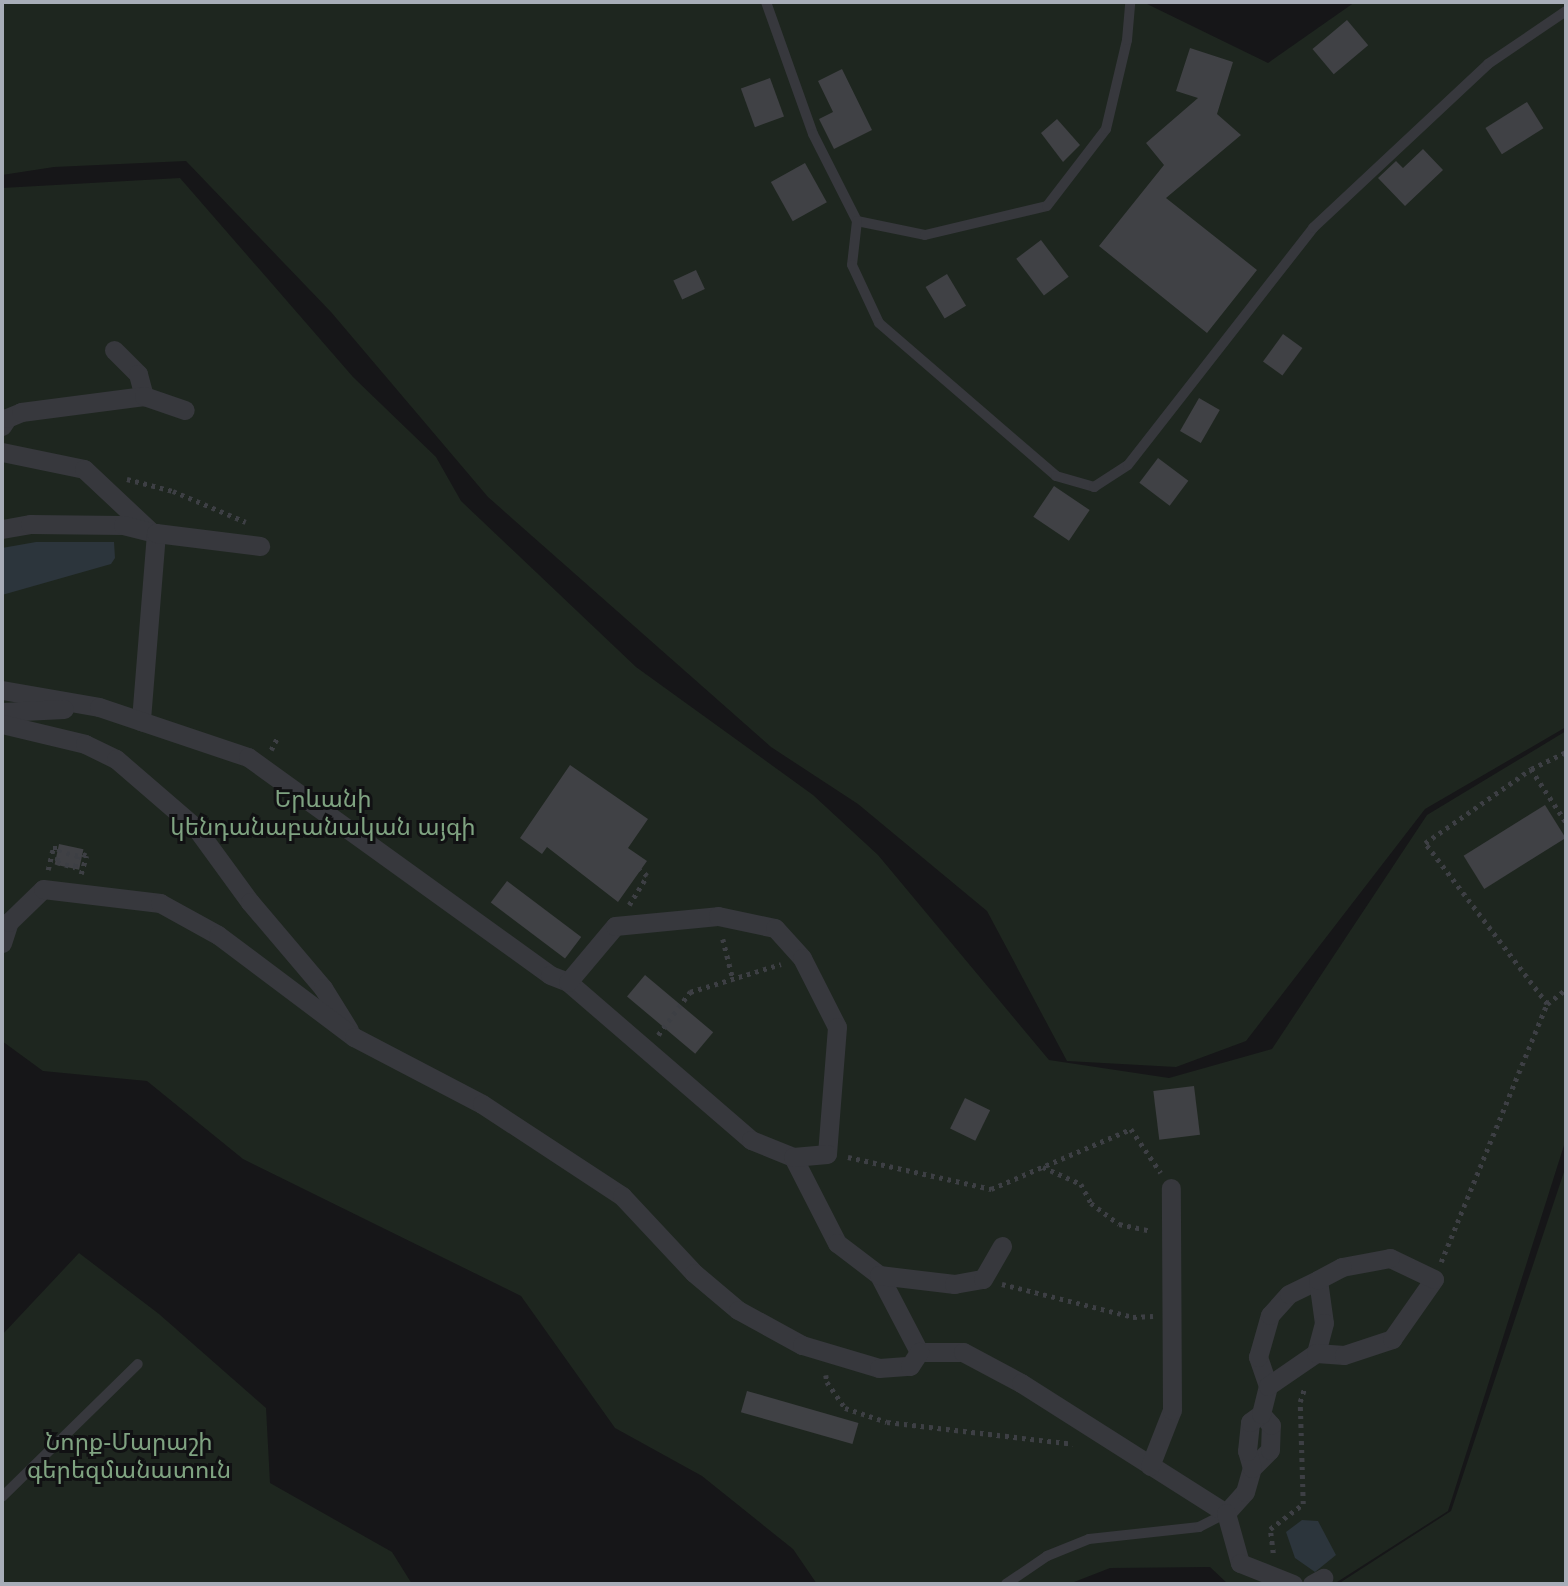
<!DOCTYPE html>
<meta charset="utf-8">
<style>
body{margin:0}
#map{position:relative;width:1568px;height:1586px;overflow:hidden;background:#161618;font-family:Arial,"Noto Sans Armenian",sans-serif}
div>[style]{position:absolute}
.green>*{inset:0;background:#1e261f}
.water>*{inset:0;background:#2c353c}
.building>*{inset:0;background:#404145;transform-origin:0 0}
.path>*{height:4.5px;margin-top:-2.25px;transform-origin:0;background:repeating-linear-gradient(90deg,#3d3f44 0 3.5px,transparent 0 8.5px)}
.lane>*{height:10px;margin:-5px;padding:0 5px;transform-origin:5px;border-radius:5px;background:#37383d}
.street>*{height:19px;margin:-9.5px;padding:0 9.5px;transform-origin:9.5px;border-radius:9.5px;background:#37383d}
span{translate:-50% -50%;white-space:nowrap;text-align:center;line-height:1.15;-webkit-text-stroke:6px #111113;paint-order:stroke}
.park-label{font-size:24px;color:#7fa381}
.frame{position:absolute;inset:0;border:4px solid #a8adb8;pointer-events:none}
</style>
<div id="map">
<div class="green">
<i style="clip-path:polygon(2px 2px,1143px 2px,1268px 63px,1355px 2px,1566px 2px,1566px 727px,1425px 809px,1246px 1041px,1176px 1067px,1067px 1061px,987px 911px,858px 804px,771px 747px,488px 497px,331px 312px,186px 161px,54px 167px,2px 175px)"></i>
<i style="clip-path:polygon(180px 178px,353px 377px,436px 457px,461px 501px,636px 667px,813px 795px,878px 855px,1049px 1060px,1169px 1078px,1272px 1049px,1427px 815px,1566px 731px,1566px 1139px,1448px 1511px,1334px 1584px,1228px 1584px,1210px 1567px,1110px 1568px,1069px 1584px,817px 1584px,793px 1549px,702px 1476px,615px 1428px,521px 1296px,243px 1159px,147px 1081px,43px 1071px,2px 1041px,2px 188px)"></i>
<i style="clip-path:polygon(1566px 1166px,1566px 1584px,1338px 1584px,1451px 1511px)"></i>
<i style="clip-path:polygon(79px 1253px,159px 1314px,266px 1408px,270px 1483px,392px 1552px,412px 1584px,2px 1584px,2px 1335px)"></i>
</div>
<div class="water">
<i style="clip-path:polygon(36px 542px,114px 542px,115px 558px,111px 564px,2px 595px,2px 548px)"></i>
<i style="clip-path:polygon(1302px 1520px,1318px 1521px,1336px 1555px,1315px 1572px,1295px 1558px,1286px 1532px)"></i>
</div>
<div class="building">
<i style="left:1347px;top:20px;width:33px;height:45px;rotate:50deg"></i>
<i style="clip-path:polygon(1190px 48px,1233px 62px,1217px 114px,1241px 135px,1166px 198px,1257px 270px,1207px 333px,1099px 246px,1164px 165px,1146px 143px,1198px 98px,1176px 91px)"></i>
<i style="clip-path:polygon(842px 69px,872px 130px,834px 149px,819px 119px,833px 112px,818px 81px)"></i>
<i style="left:770px;top:78px;width:41px;height:31px;rotate:70deg"></i>
<i style="left:1527px;top:102px;width:31px;height:49px;rotate:58deg"></i>
<i style="clip-path:polygon(1057px 119px,1080px 145px,1063px 162px,1041px 133px)"></i>
<i style="clip-path:polygon(1423px 149px,1443px 170px,1405px 206px,1378px 178px,1396px 161px,1403px 168px)"></i>
<i style="left:805px;top:163px;width:45px;height:39px;rotate:61deg"></i>
<i style="left:1041px;top:240px;width:46px;height:31px;rotate:53deg"></i>
<i style="left:696px;top:270px;width:21px;height:25px;rotate:65deg"></i>
<i style="left:947px;top:274px;width:37px;height:25px;rotate:59deg"></i>
<i style="left:1283px;top:334px;width:24px;height:34px;rotate:36deg"></i>
<i style="left:1199px;top:398px;width:24px;height:38px;rotate:30deg"></i>
<i style="left:1158px;top:458px;width:38px;height:31px;rotate:37deg"></i>
<i style="left:1054px;top:486px;width:43px;height:37px;rotate:34deg"></i>
<i style="clip-path:polygon(570px 765px,648px 819px,628px 848px,647px 861px,618px 902px,547px 847px,542px 854px,520px 838px)"></i>
<i style="left:1545px;top:805px;width:39px;height:96px;rotate:58deg"></i>
<i style="left:59px;top:844px;width:25px;height:21px;rotate:12deg"></i>
<i style="left:507px;top:881px;width:93px;height:27px;rotate:37deg"></i>
<i style="left:645px;top:975px;width:89px;height:28px;rotate:40deg"></i>
<i style="left:1194px;top:1086px;width:49px;height:41px;rotate:83deg"></i>
<i style="left:965px;top:1098px;width:28px;height:34px;rotate:26deg"></i>
<i style="left:747px;top:1391px;width:116px;height:22px;rotate:16deg"></i>
</div>
<div class="path">
<i style="left:127px;top:479px;width:48px;rotate:14.6deg"></i>
<i style="left:173px;top:491px;width:79px;rotate:23deg"></i>
<i style="left:271px;top:750px;width:13px;rotate:-63deg"></i>
<i style="left:1531px;top:769px;width:64px;rotate:56.6deg"></i>
<i style="left:60px;top:849px;width:13px;rotate:103deg"></i>
<i style="left:57px;top:862px;width:19px;rotate:16deg"></i>
<i style="left:75px;top:867px;width:11px;rotate:-75deg"></i>
<i style="left:78px;top:856px;width:14px;rotate:-168deg"></i>
<i style="left:48px;top:870px;width:23px;rotate:-77deg"></i>
<i style="left:53px;top:848px;width:5px"></i>
<i style="left:81px;top:874px;width:19px;rotate:-74deg"></i>
<i style="left:86px;top:856px;width:4px;rotate:-153deg"></i>
<i style="left:629px;top:905px;width:34px;rotate:-58deg"></i>
<i style="left:647px;top:876px;width:9px;rotate:-139deg"></i>
<i style="left:723px;top:939px;width:41px;rotate:76deg"></i>
<i style="left:1547px;top:1004px;width:202px;rotate:-127.2deg"></i>
<i style="left:1425px;top:843px;width:129px;rotate:-34.9deg"></i>
<i style="left:1531px;top:769px;width:39px;rotate:-26deg"></i>
<i style="left:658px;top:1035px;width:54px;rotate:-53.3deg"></i>
<i style="left:690px;top:992px;width:95px;rotate:-17.1deg"></i>
<i style="left:848px;top:1157px;width:147px;rotate:12.6deg"></i>
<i style="left:991px;top:1189px;width:152px;rotate:-23.2deg"></i>
<i style="left:1131px;top:1129px;width:53px;rotate:55.7deg"></i>
<i style="left:1043px;top:1167px;width:42px;rotate:24.1deg"></i>
<i style="left:1081px;top:1184px;width:21px;rotate:62deg"></i>
<i style="left:1091px;top:1203px;width:35px;rotate:37deg"></i>
<i style="left:1119px;top:1224px;width:33px;rotate:12deg"></i>
<i style="left:1441px;top:1262px;width:279px;rotate:-67.7deg"></i>
<i style="left:1547px;top:1004px;width:24px;rotate:-38deg"></i>
<i style="left:1002px;top:1284px;width:135px;rotate:14.1deg"></i>
<i style="left:1133px;top:1317px;width:20px;rotate:-3deg"></i>
<i style="left:826px;top:1375px;width:7px;rotate:82deg"></i>
<i style="left:827px;top:1382px;width:32px;rotate:55deg"></i>
<i style="left:845px;top:1408px;width:44px;rotate:18.4deg"></i>
<i style="left:887px;top:1422px;width:187px;rotate:6.7deg"></i>
<i style="left:1273px;top:1553px;width:24px;rotate:-97deg"></i>
<i style="left:1270px;top:1529px;width:41px;rotate:-37.1deg"></i>
<i style="left:1303px;top:1504px;width:102px;rotate:-91.7deg"></i>
<i style="left:1300px;top:1402px;width:16px;rotate:-72deg"></i>
</div>
<div class="lane">
<i style="left:766px;top:2px;width:140px;rotate:70.4deg"></i>
<i style="left:813px;top:134px;width:97px;rotate:63.2deg"></i>
<i style="left:857px;top:221px;width:69px;rotate:11.6deg"></i>
<i style="left:925px;top:235px;width:125px;rotate:-13.4deg"></i>
<i style="left:1047px;top:206px;width:97px;rotate:-52.5deg"></i>
<i style="left:1106px;top:129px;width:91px;rotate:-76.7deg"></i>
<i style="left:1127px;top:40px;width:38px;rotate:-85deg"></i>
<i style="left:857px;top:221px;width:44px;rotate:96.5deg"></i>
<i style="left:852px;top:265px;width:64px;rotate:65deg"></i>
<i style="left:879px;top:323px;width:234px;rotate:40.8deg"></i>
<i style="left:1056px;top:476px;width:40px;rotate:16deg"></i>
<i style="left:1094px;top:487px;width:40px;rotate:-32.9deg"></i>
<i style="left:1128px;top:465px;width:301px;rotate:-52deg"></i>
<i style="left:1313px;top:228px;width:240px;rotate:-43.1deg"></i>
<i style="left:1488px;top:64px;width:94px;rotate:-34.2deg"></i>
<i style="left:2px;top:1497px;width:190px;rotate:-44.4deg"></i>
<i style="left:1006px;top:1584px;width:50px;rotate:-34.3deg"></i>
<i style="left:1047px;top:1556px;width:45px;rotate:-22deg"></i>
<i style="left:1089px;top:1539px;width:111px;rotate:-6.2deg"></i>
<i style="left:1199px;top:1527px;width:30px;rotate:-27deg"></i>
</div>
<div class="street">
<i style="left:114px;top:350px;width:34px;rotate:45deg"></i>
<i style="left:138px;top:374px;width:23px;rotate:75deg"></i>
<i style="left:2px;top:426px;width:9px;rotate:-58deg"></i>
<i style="left:7px;top:418px;width:15px;rotate:-23deg"></i>
<i style="left:21px;top:412px;width:124px;rotate:-7.4deg"></i>
<i style="left:144px;top:396px;width:43px;rotate:18.9deg"></i>
<i style="left:2px;top:452px;width:84px;rotate:11.7deg"></i>
<i style="left:84px;top:469px;width:92px;rotate:43.2deg"></i>
<i style="left:2px;top:529px;width:28px;rotate:-10deg"></i>
<i style="left:30px;top:524px;width:93px;rotate:0.6deg"></i>
<i style="left:123px;top:525px;width:34px;rotate:14deg"></i>
<i style="left:156px;top:533px;width:189px;rotate:94.6deg"></i>
<i style="left:156px;top:533px;width:105px;rotate:7.1deg"></i>
<i style="left:2px;top:690px;width:98px;rotate:9.9deg"></i>
<i style="left:99px;top:707px;width:157px;rotate:18.6deg"></i>
<i style="left:248px;top:757px;width:372px;rotate:35.8deg"></i>
<i style="left:550px;top:975px;width:19px;rotate:21deg"></i>
<i style="left:568px;top:982px;width:242px;rotate:40.8deg"></i>
<i style="left:751px;top:1140px;width:45px;rotate:22deg"></i>
<i style="left:793px;top:1157px;width:97px;rotate:62.9deg"></i>
<i style="left:837px;top:1243px;width:53px;rotate:37.3deg"></i>
<i style="left:879px;top:1275px;width:87px;rotate:62.5deg"></i>
<i style="left:919px;top:1352px;width:44px"></i>
<i style="left:963px;top:1352px;width:66px;rotate:28.1deg"></i>
<i style="left:1021px;top:1383px;width:243px;rotate:32.4deg"></i>
<i style="left:1226px;top:1513px;width:28px;rotate:-48deg"></i>
<i style="left:1245px;top:1492px;width:25px;rotate:-74deg"></i>
<i style="left:1252px;top:1468px;width:25px;rotate:-45deg"></i>
<i style="left:1270px;top:1450px;width:25px;rotate:-88deg"></i>
<i style="left:1271px;top:1425px;width:15px;rotate:-132deg"></i>
<i style="left:2px;top:712px;width:62px;rotate:-2.8deg"></i>
<i style="left:2px;top:724px;width:85px;rotate:13.5deg"></i>
<i style="left:85px;top:744px;width:34px;rotate:26deg"></i>
<i style="left:116px;top:759px;width:106px;rotate:40.8deg"></i>
<i style="left:196px;top:828px;width:92px;rotate:53.9deg"></i>
<i style="left:250px;top:902px;width:113px;rotate:49.7deg"></i>
<i style="left:323px;top:988px;width:49px;rotate:58.2deg"></i>
<i style="left:2px;top:943px;width:22px;rotate:-72deg"></i>
<i style="left:9px;top:922px;width:47px;rotate:-44.1deg"></i>
<i style="left:43px;top:889px;width:118px;rotate:6.8deg"></i>
<i style="left:160px;top:903px;width:66px;rotate:28.9deg"></i>
<i style="left:218px;top:935px;width:170px;rotate:36.9deg"></i>
<i style="left:354px;top:1037px;width:144px;rotate:27.6deg"></i>
<i style="left:482px;top:1104px;width:168px;rotate:33.3deg"></i>
<i style="left:622px;top:1196px;width:105px;rotate:46.9deg"></i>
<i style="left:694px;top:1273px;width:57px;rotate:40.1deg"></i>
<i style="left:738px;top:1310px;width:73px;rotate:28.7deg"></i>
<i style="left:802px;top:1345px;width:80px;rotate:16.6deg"></i>
<i style="left:879px;top:1368px;width:31px;rotate:-4deg"></i>
<i style="left:910px;top:1366px;width:17px;rotate:-57deg"></i>
<i style="left:568px;top:982px;width:73px;rotate:-50deg"></i>
<i style="left:615px;top:926px;width:103px;rotate:-5.5deg"></i>
<i style="left:718px;top:916px;width:58px;rotate:11.9deg"></i>
<i style="left:775px;top:928px;width:40px;rotate:48deg"></i>
<i style="left:802px;top:958px;width:77px;rotate:63.1deg"></i>
<i style="left:837px;top:1027px;width:127px;rotate:94.5deg"></i>
<i style="left:827px;top:1154px;width:34px;rotate:175deg"></i>
<i style="left:879px;top:1275px;width:76px;rotate:6.8deg"></i>
<i style="left:954px;top:1284px;width:29px;rotate:-10deg"></i>
<i style="left:983px;top:1279px;width:38px;rotate:-60deg"></i>
<i style="left:1268px;top:1386px;width:31px;rotate:-109deg"></i>
<i style="left:1258px;top:1357px;width:44px;rotate:-74.1deg"></i>
<i style="left:1270px;top:1315px;width:28px;rotate:-48deg"></i>
<i style="left:1289px;top:1294px;width:32px;rotate:-26deg"></i>
<i style="left:1318px;top:1280px;width:43px;rotate:82.1deg"></i>
<i style="left:1324px;top:1323px;width:31px;rotate:105deg"></i>
<i style="left:1150px;top:1466px;width:60px;rotate:-68.6deg"></i>
<i style="left:1172px;top:1410px;width:222px;rotate:-90.3deg"></i>
<i style="left:1252px;top:1468px;width:18px;rotate:-106deg"></i>
<i style="left:1247px;top:1451px;width:29px;rotate:-84deg"></i>
<i style="left:1250px;top:1422px;width:14px;rotate:-36deg"></i>
<i style="left:1261px;top:1414px;width:29px;rotate:-76deg"></i>
<i style="left:1268px;top:1386px;width:58px;rotate:-34.5deg"></i>
<i style="left:1316px;top:1353px;width:28px;rotate:4deg"></i>
<i style="left:1344px;top:1355px;width:51px;rotate:-18.4deg"></i>
<i style="left:1392px;top:1339px;width:73px;rotate:-55deg"></i>
<i style="left:1434px;top:1279px;width:49px;rotate:-154.5deg"></i>
<i style="left:1390px;top:1258px;width:49px;rotate:169.4deg"></i>
<i style="left:1342px;top:1267px;width:27px;rotate:152deg"></i>
<i style="left:1226px;top:1513px;width:52px;rotate:74.4deg"></i>
<i style="left:1240px;top:1563px;width:57px;rotate:21.6deg"></i>
<i style="left:1312px;top:1584px;width:13px;rotate:-29deg"></i>
</div>
<div class="park-label">
<span style="left:323px;top:813px">Երևանի<br>կենդանաբանական այգի</span>
<span style="left:129px;top:1456px">Նորք-Մարաշի<br>գերեզմանատուն</span>
</div>
<div class="frame"></div>
</div>
